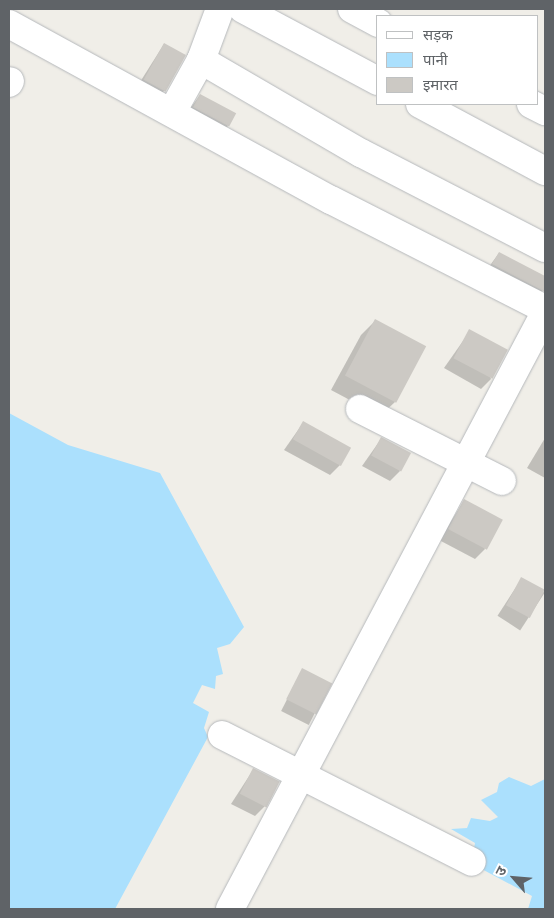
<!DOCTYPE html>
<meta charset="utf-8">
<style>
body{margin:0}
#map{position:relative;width:554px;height:918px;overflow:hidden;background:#f0eee8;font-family:"Archivo Narrow","Noto Sans Devanagari",sans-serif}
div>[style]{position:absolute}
.water>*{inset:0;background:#abe0fd}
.shadow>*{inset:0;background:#0003;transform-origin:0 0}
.building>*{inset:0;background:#ccc9c4;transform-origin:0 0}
.roads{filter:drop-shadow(0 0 1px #b5b8bb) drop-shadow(0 0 1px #b5b8bb)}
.minor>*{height:28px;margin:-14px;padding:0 14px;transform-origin:14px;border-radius:14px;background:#fff}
span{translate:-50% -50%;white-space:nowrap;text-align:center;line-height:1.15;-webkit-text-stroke:4.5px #fff;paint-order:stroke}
.frame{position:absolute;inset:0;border:10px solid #5f6367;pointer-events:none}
.legend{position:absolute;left:376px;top:15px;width:162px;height:90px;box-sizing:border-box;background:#fff;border:1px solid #bfc1c2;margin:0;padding:6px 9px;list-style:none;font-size:15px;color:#5f6367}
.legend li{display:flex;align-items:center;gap:10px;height:25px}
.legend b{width:25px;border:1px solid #bfc1c2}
.north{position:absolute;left:489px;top:853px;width:50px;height:50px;-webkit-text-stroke:4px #fff;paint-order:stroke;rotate:297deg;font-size:14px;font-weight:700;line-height:20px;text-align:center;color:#5f6367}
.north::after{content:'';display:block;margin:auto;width:18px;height:22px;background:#5f6367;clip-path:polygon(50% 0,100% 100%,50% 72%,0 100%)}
</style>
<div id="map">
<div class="water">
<i style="clip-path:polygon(9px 413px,68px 445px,160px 473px,244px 627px,230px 644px,217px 648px,223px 674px,216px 676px,215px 689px,202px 685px,193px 703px,209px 712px,204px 728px,208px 737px,115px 909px,9px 909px)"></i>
<i style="clip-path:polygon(509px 777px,531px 786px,545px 779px,545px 909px,528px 909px,532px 896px,478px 867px,472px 858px,475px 843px,451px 829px,467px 828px,471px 818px,490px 821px,498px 817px,481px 800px,497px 792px,499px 783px)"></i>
</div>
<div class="shadow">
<i style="clip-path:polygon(164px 44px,164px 91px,154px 101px,135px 90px)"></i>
<i style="clip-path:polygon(200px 95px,228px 126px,218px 136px,184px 117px)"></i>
<i style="clip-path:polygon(499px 253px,545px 277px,545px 287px,534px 301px,483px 275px)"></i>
<i style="clip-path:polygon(375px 321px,395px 402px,380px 416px,331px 390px,361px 335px)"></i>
<i style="clip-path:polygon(470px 331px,491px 379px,481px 389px,444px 368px)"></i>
<i style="clip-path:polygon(303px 423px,340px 465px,330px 475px,284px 450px)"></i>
<i style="clip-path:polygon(545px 438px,545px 478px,527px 468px)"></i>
<i style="clip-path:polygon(381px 439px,400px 471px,390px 481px,362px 466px)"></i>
<i style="clip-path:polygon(464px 501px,485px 549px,475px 559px,439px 540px)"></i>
<i style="left:522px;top:578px;width:27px;height:45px;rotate:33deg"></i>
<i style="left:302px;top:670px;width:31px;height:46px;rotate:27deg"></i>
<i style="clip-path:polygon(253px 770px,265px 806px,255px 816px,231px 804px)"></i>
</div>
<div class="building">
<i style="left:164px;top:43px;width:25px;height:42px;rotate:29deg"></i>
<i style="left:200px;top:94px;width:41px;height:15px;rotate:28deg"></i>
<i style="clip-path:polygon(499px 252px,545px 276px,545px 292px,492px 264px)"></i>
<i style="left:375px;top:319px;width:58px;height:64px;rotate:28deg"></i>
<i style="left:469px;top:329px;width:44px;height:33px;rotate:28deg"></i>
<i style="left:303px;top:421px;width:55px;height:21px;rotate:29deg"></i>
<i style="left:381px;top:437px;width:34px;height:21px;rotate:28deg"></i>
<i style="left:464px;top:499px;width:44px;height:34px;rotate:28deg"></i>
<i style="left:521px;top:577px;width:27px;height:32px;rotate:28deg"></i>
<i style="left:302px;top:668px;width:34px;height:35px;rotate:27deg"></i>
<i style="left:253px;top:768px;width:30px;height:29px;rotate:27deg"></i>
</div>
<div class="roads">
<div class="minor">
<i style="left:243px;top:9px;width:153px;rotate:28.1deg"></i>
<i style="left:352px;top:9px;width:30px;rotate:28deg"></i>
<i style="left:9px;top:24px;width:367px;rotate:28.7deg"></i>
<i style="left:331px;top:200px;width:240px;rotate:27deg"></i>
<i style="left:201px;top:60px;width:185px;rotate:30.2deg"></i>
<i style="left:361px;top:153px;width:207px;rotate:27.3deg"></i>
<i style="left:9px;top:83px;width:2px;rotate:-63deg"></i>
<i style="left:420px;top:104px;width:142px;rotate:28.2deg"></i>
<i style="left:531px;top:104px;width:16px;rotate:27deg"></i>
<i style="left:172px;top:112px;width:60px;rotate:-60.9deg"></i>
<i style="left:201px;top:60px;width:54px;rotate:-69.6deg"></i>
<i style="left:360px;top:409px;width:159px;rotate:26.9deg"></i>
<i style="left:222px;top:735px;width:280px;rotate:26.9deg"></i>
<i style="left:230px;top:909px;width:674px;rotate:-62.14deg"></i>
</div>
</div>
<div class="frame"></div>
<ul class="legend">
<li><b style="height:6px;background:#fff"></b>सड़क</li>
<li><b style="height:14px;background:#abe0fd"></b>पानी</li>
<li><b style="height:14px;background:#ccc9c4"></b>इमारत</li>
</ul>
<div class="north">उ</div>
</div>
